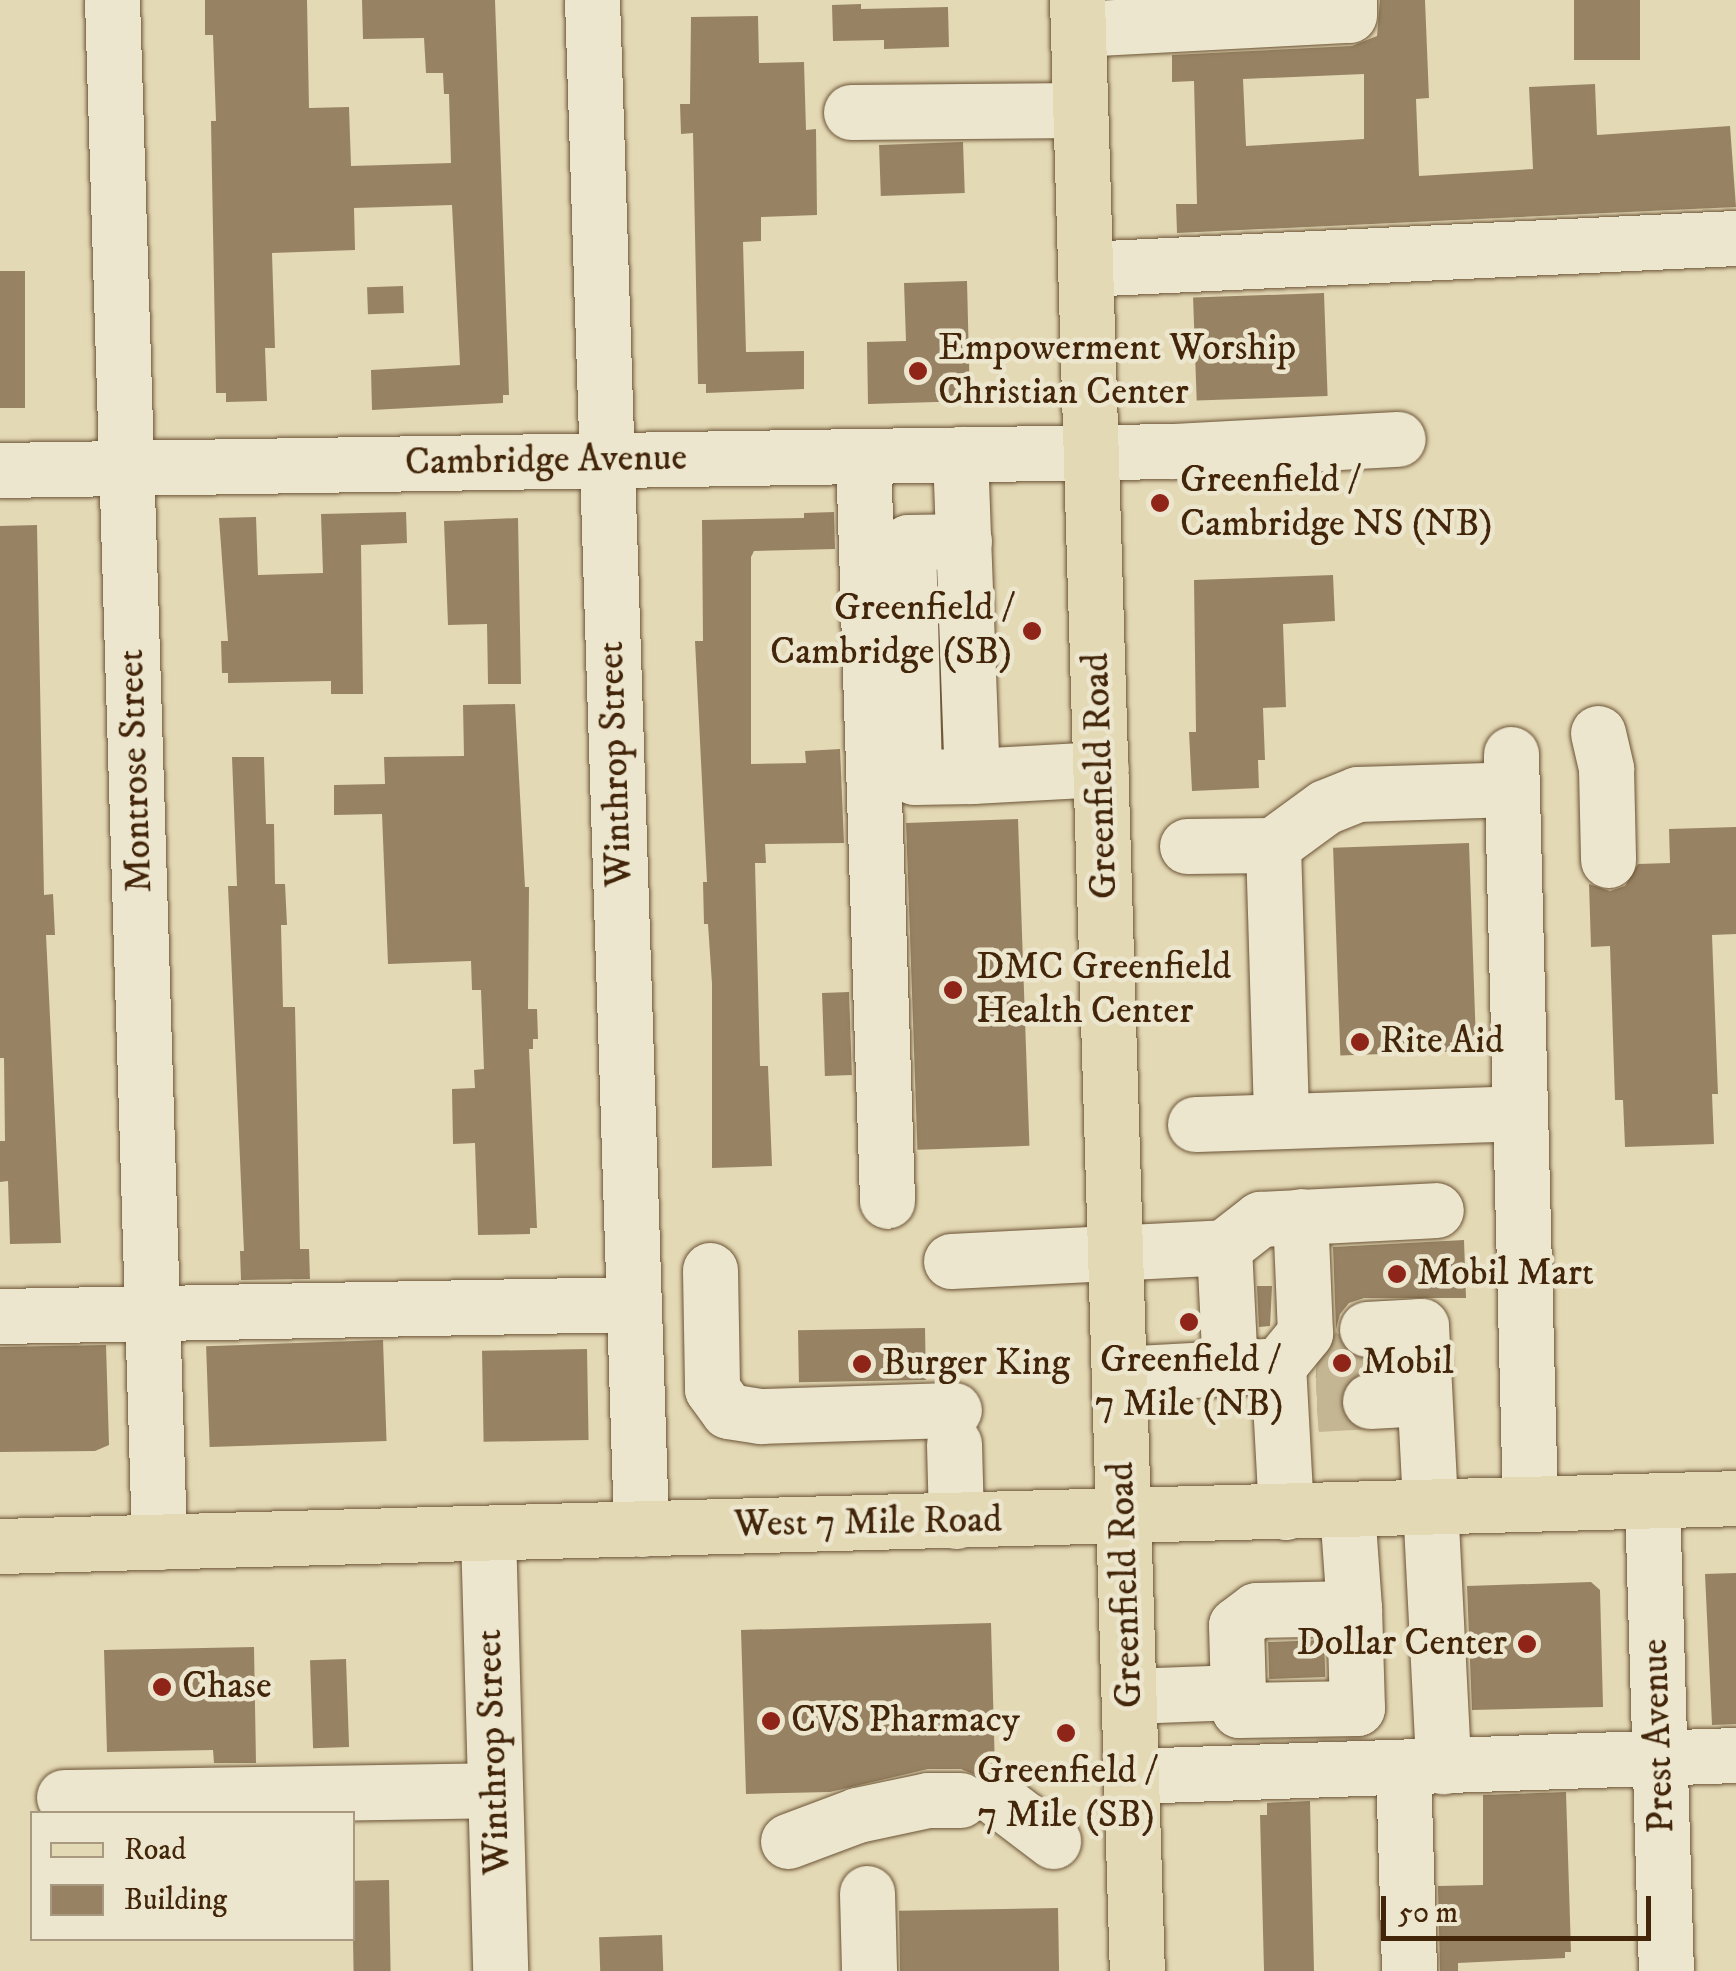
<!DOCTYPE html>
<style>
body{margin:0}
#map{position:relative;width:1736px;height:1971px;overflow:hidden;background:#e4d9b5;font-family:"IM FELL DW Pica",serif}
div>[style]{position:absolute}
.building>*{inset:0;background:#978363;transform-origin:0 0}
.minor-tunnel>*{height:55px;margin-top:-27.5px;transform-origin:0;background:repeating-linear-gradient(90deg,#c4b593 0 55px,transparent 0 83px)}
.roads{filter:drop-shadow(0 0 2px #6b5335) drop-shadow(0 0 2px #6b5335)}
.minor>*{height:55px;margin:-27.5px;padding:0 27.5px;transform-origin:27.5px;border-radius:27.5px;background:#ede6cf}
.major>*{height:55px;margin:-27.5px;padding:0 27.5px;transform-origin:27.5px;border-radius:27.5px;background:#e4d9b5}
.dots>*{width:28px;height:28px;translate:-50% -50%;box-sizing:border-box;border:5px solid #ede6cf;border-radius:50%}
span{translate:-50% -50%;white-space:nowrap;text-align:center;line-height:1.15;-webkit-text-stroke:9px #ede6cf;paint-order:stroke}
.poi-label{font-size:38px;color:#43260a}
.left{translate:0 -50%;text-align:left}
.right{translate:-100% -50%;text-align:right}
.street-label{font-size:38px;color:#43260a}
.legend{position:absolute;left:30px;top:1811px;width:325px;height:130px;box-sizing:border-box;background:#ede6cf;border:2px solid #a99980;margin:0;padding:12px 18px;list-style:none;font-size:30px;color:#43260a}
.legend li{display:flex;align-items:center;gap:20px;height:50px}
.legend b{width:50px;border:2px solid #a99980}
.scale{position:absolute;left:1381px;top:1896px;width:270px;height:45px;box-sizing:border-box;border:5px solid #43260a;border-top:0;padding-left:12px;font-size:30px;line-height:35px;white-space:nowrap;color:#43260a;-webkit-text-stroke:8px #ede6cf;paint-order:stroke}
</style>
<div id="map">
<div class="building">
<i style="clip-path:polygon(205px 0,307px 0,309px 108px,349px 107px,351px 166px,451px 163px,449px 94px,444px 94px,443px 73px,426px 73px,424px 38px,363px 39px,362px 0,495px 0,508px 364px,509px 395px,503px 395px,503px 403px,372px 410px,371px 370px,460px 365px,452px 205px,354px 208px,355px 250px,272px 253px,275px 348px,265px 348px,267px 401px,226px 402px,226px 393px,216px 393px,211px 121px,216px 121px,213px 35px,205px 35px)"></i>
<i style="clip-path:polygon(evenodd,1380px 0,1425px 0,1429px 98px,1416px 99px,1419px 176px,1533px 169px,1529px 87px,1595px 84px,1597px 135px,1730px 126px,1736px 207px,1177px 233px,1176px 204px,1197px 204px,1194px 81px,1172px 82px,1172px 55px,1352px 46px,1377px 36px,1380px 0,1364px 74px,1364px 139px,1246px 146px,1243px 79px,1364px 74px)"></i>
<i style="left:1574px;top:0;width:66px;height:60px"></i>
<i style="clip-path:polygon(861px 4px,861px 9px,948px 7px,949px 47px,884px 49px,884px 40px,833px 41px,832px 5px)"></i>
<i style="clip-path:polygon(758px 16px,759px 63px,804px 62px,806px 130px,816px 129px,817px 215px,761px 217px,761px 241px,743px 242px,746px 352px,804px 351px,804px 389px,706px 393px,706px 384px,698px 384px,693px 133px,681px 134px,680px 104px,690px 104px,691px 17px)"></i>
<i style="left:963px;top:142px;width:51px;height:84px;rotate:88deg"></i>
<i style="left:0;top:271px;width:25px;height:137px"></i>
<i style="clip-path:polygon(967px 281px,970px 401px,868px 404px,867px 342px,906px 341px,904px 283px)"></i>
<i style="left:403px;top:286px;width:27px;height:36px;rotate:88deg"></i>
<i style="left:1324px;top:293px;width:103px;height:131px;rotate:88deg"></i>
<i style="clip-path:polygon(406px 512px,407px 543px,361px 545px,363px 694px,331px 694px,331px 681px,228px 683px,228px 673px,222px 673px,221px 641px,228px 641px,219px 518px,256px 517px,258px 575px,323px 573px,321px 514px)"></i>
<i style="clip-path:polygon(834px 512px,835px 549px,754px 551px,751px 557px,751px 764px,806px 763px,805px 751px,840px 749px,844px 843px,765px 844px,766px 863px,755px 863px,760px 1066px,768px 1066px,772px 1166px,712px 1168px,712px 984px,708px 924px,704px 924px,703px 882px,707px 882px,695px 641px,703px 641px,702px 520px,804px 518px,804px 513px)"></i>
<i style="clip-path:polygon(518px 518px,521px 684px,488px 684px,487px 624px,448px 625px,444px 521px)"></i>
<i style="clip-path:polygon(37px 525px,44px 895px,53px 894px,55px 935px,46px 935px,61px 1243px,10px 1244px,8px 1181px,0 1182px,0 1141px,5px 1141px,4px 1058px,0 1058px,0 526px)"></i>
<i style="clip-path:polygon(1333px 575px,1335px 621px,1283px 624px,1286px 707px,1263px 708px,1265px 760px,1258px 760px,1259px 788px,1192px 791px,1189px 732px,1196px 732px,1194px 580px)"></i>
<i style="clip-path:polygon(515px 704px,525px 887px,529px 887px,528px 1009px,537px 1009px,538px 1039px,533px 1039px,533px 1049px,529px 1049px,537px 1228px,530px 1228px,530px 1234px,478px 1235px,475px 1143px,453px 1144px,452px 1089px,475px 1088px,474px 1070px,484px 1069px,481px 990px,472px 990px,471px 961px,388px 964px,382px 814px,334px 815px,334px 785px,385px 784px,384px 757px,464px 756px,463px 705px)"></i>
<i style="clip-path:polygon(232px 757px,264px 757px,266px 824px,274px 824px,275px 884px,285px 884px,287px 925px,281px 925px,283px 1007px,295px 1007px,300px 1249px,309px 1249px,310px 1279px,241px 1280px,240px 1251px,244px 1251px,228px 886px,237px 886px)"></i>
<i style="left:1018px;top:819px;width:327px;height:112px;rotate:88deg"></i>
<i style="clip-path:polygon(1736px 827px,1736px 934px,1712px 935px,1718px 1094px,1712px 1094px,1714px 1144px,1625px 1147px,1623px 1100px,1615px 1100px,1610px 946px,1591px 947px,1589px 884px,1610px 891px,1625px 886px,1638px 864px,1670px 863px,1669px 829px)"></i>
<i style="left:1469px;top:843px;width:208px;height:136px;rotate:88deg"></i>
<i style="left:849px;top:992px;width:83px;height:27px;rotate:88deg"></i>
<i style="clip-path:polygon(1464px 1240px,1466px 1298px,1364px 1298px,1349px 1303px,1340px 1314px,1336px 1329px,1333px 1247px)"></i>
<i style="clip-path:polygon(1257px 1286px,1272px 1286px,1270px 1326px,1259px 1327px)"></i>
<i style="left:925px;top:1328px;width:52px;height:127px;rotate:89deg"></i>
<i style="clip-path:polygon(1336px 1332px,1341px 1347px,1352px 1356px,1368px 1360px,1369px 1370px,1352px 1376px,1342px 1388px,1339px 1404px,1347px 1421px,1318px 1422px,1316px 1369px,1330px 1352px)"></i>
<i style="left:383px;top:1340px;width:101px;height:177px;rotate:88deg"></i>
<i style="clip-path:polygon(106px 1345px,109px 1445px,95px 1451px,0 1452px,0 1347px)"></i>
<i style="left:587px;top:1349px;width:91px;height:105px;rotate:89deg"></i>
<i style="clip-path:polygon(1736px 1573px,1736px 1724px,1712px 1725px,1705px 1574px)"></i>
<i style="clip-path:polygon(1591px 1582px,1600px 1590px,1603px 1707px,1472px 1710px,1467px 1586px)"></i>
<i style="clip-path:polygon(991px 1623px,995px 1770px,980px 1777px,961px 1769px,928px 1769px,830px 1792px,746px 1794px,741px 1630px)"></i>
<i style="left:1324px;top:1640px;width:37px;height:56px;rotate:88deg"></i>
<i style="clip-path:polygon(254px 1647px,256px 1763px,214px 1763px,213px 1750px,107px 1752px,104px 1650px)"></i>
<i style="left:346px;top:1659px;width:88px;height:36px;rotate:88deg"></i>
<i style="clip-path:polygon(1566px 1792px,1571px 1952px,1565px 1952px,1565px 1958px,1458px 1963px,1458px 1971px,1440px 1971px,1438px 1886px,1483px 1885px,1483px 1795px)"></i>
<i style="clip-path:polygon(1310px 1801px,1314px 1971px,1264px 1971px,1260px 1815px,1267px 1815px,1267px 1803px)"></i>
<i style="left:389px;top:1880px;width:91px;height:37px;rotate:89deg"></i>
<i style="left:1058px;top:1908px;width:63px;height:159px;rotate:89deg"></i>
<i style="left:662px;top:1935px;width:36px;height:63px;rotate:88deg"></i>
</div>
<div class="minor-tunnel">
<i style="left:1316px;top:1362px;width:52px;rotate:-2.2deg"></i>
<i style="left:1317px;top:1404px;width:53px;rotate:-3.2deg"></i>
</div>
<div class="roads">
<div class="minor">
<i style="left:112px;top:0;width:1543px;rotate:88.25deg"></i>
<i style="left:592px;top:0;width:1530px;rotate:88.16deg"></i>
<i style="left:1078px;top:29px;width:271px;rotate:-3deg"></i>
<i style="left:1349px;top:15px;width:15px;rotate:-90deg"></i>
<i style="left:851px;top:112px;width:229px;rotate:-0.5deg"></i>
<i style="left:1085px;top:269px;width:652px;rotate:-2.73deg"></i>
<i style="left:960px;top:454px;width:322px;rotate:87.9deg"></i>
<i style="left:972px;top:776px;width:129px;rotate:-3.1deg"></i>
<i style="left:863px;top:456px;width:745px;rotate:88.15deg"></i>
<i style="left:0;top:470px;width:1174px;rotate:-0.93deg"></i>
<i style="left:1174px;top:451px;width:224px;rotate:-3.1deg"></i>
<i style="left:964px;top:541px;width:56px;rotate:179deg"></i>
<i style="left:908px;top:542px;width:235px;rotate:88.5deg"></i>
<i style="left:914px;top:777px;width:58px;rotate:-1deg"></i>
<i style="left:1598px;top:733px;width:37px;rotate:77deg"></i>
<i style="left:1606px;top:769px;width:91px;rotate:88.7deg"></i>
<i style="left:1511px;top:754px;width:750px;rotate:88.55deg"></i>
<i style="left:1273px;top:845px;width:64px;rotate:-36.2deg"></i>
<i style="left:1325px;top:807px;width:35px;rotate:-22deg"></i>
<i style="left:1357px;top:794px;width:155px;rotate:-1.8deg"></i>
<i style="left:1187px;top:846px;width:86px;rotate:-0.7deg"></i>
<i style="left:1273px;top:845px;width:276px;rotate:88.3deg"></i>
<i style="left:1195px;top:1124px;width:324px;rotate:-1.9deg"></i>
<i style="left:1224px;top:1247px;width:46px;rotate:-37.9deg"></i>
<i style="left:1260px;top:1219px;width:176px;rotate:-2.9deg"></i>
<i style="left:951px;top:1261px;width:273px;rotate:-2.9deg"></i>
<i style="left:1224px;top:1247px;width:121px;rotate:87.2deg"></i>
<i style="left:710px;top:1270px;width:119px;rotate:89deg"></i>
<i style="left:712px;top:1389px;width:27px;rotate:54deg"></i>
<i style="left:728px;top:1411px;width:33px;rotate:9deg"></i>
<i style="left:761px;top:1416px;width:193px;rotate:-1.8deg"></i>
<i style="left:0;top:1316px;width:634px;rotate:-1.08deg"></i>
<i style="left:1367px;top:1329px;width:54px;rotate:-3.2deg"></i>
<i style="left:1421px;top:1326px;width:441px;rotate:87.1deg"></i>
<i style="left:1119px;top:1374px;width:147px;rotate:-3.1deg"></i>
<i style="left:1370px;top:1401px;width:53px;rotate:-3.2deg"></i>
<i style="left:954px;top:1444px;width:77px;rotate:88.5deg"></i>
<i style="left:1652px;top:1501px;width:470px;rotate:88.3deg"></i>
<i style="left:1347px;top:1510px;width:98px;rotate:85.9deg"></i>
<i style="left:1286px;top:1512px;width:146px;rotate:-93.1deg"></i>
<i style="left:1278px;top:1366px;width:43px;rotate:-50.7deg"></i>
<i style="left:1305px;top:1333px;width:117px;rotate:-92.4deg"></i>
<i style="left:488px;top:1533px;width:438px;rotate:88.4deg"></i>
<i style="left:1129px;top:1696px;width:109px;rotate:-2.1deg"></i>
<i style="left:1238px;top:1692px;width:18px;rotate:87deg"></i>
<i style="left:1239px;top:1710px;width:118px;rotate:-1deg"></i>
<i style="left:1357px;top:1708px;width:100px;rotate:-91.7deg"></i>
<i style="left:1354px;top:1608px;width:98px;rotate:178.8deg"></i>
<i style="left:1256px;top:1610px;width:25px;rotate:143deg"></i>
<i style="left:1236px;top:1625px;width:67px;rotate:88.3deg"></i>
<i style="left:1403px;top:1767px;width:204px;rotate:88.3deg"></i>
<i style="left:1131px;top:1776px;width:605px;rotate:-1.99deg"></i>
<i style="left:64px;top:1797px;width:431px;rotate:-0.9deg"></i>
<i style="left:999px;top:1800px;width:68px;rotate:37.2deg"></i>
<i style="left:788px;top:1841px;width:74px;rotate:-20.6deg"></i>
<i style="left:857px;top:1815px;width:73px;rotate:-11.9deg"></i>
<i style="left:928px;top:1800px;width:32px"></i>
<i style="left:867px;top:1893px;width:78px;rotate:88.5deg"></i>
</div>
<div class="major">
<i style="left:1077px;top:0;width:1972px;rotate:88.26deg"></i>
<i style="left:0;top:1546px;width:1737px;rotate:-1.58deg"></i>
</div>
</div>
<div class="dots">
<i style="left:918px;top:371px;background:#8f2418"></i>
<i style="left:1160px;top:503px;background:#8f2418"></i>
<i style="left:1032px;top:631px;background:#8f2418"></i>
<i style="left:953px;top:990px;background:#8f2418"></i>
<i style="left:1360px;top:1042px;background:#8f2418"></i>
<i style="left:1397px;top:1274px;background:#8f2418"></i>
<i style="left:1189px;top:1322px;background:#8f2418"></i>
<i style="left:1342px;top:1363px;background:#8f2418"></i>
<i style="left:862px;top:1364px;background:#8f2418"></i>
<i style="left:1527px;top:1644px;background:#8f2418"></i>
<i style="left:162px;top:1687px;background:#8f2418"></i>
<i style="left:771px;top:1721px;background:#8f2418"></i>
<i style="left:1066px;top:1733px;background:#8f2418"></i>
</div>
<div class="poi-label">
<span class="left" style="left:938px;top:371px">Empowerment Worship<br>Christian Center</span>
<span class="left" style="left:1180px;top:503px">Greenfield /<br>Cambridge NS (NB)</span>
<span class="right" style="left:1012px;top:631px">Greenfield /<br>Cambridge (SB)</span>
<span class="left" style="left:976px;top:990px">DMC Greenfield<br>Health Center</span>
<span class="left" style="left:1380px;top:1042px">Rite Aid</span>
<span class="left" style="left:1417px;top:1274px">Mobil Mart</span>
<span style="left:1189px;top:1383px">Greenfield /<br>7 Mile (NB)</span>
<span class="left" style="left:1362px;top:1363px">Mobil</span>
<span class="left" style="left:882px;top:1364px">Burger King</span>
<span class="right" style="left:1507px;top:1644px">Dollar Center</span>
<span class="left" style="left:182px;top:1687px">Chase</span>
<span class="left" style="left:791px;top:1721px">CVS Pharmacy</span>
<span style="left:1066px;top:1794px">Greenfield /<br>7 Mile (SB)</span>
</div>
<div class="street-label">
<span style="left:546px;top:461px;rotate:-1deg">Cambridge Avenue</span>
<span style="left:616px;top:764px;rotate:-92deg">Winthrop Street</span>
<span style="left:136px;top:771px;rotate:-92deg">Montrose Street</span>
<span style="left:1101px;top:776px;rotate:-92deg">Greenfield Road</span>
<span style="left:868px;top:1523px;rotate:-1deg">West 7 Mile Road</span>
<span style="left:1126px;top:1585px;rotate:-92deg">Greenfield Road</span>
<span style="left:1659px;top:1736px;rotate:-92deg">Prest Avenue</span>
<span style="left:494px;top:1752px;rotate:-92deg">Winthrop Street</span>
</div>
<ul class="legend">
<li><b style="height:12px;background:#e4d9b5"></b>Road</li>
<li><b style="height:28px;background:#978363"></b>Building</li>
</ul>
<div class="scale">50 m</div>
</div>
